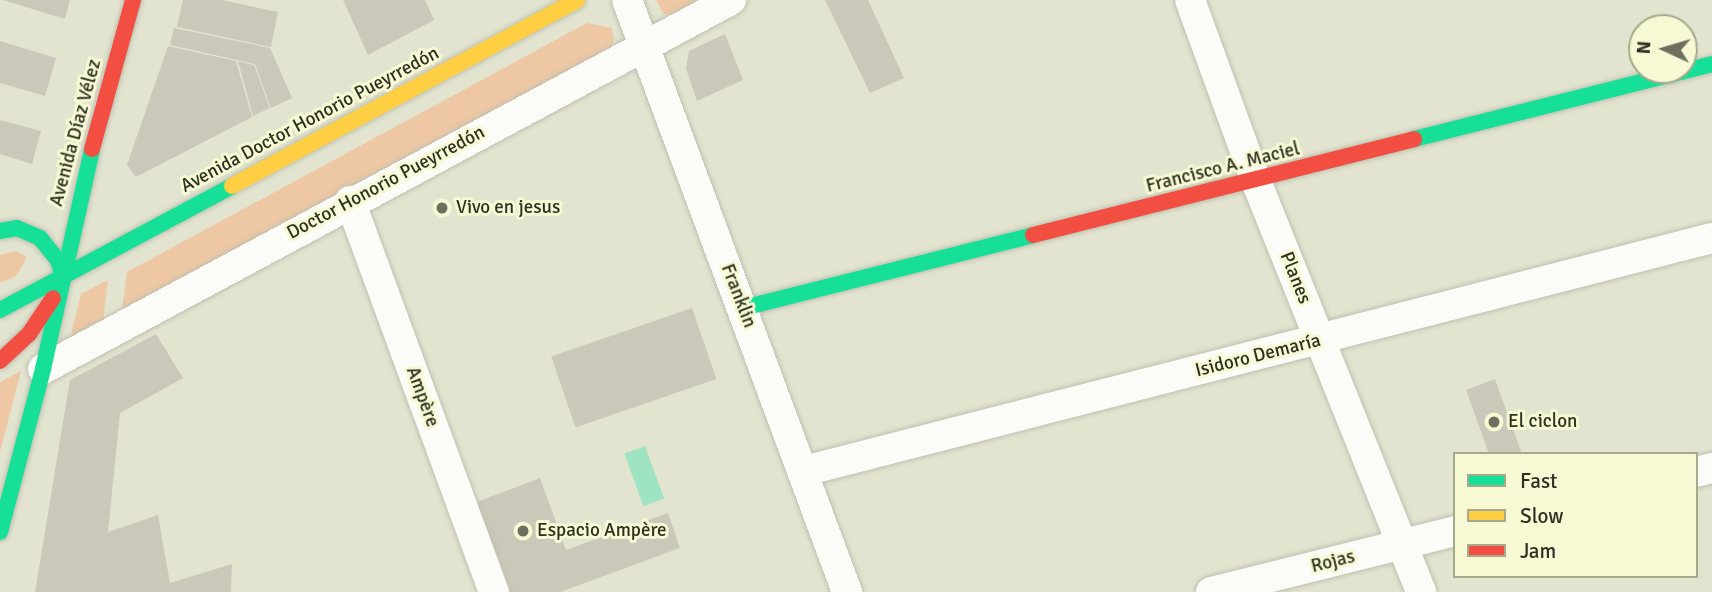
<!DOCTYPE html>
<meta charset="utf-8">
<style>
body{margin:0}
#map{position:relative;width:1712px;height:592px;overflow:hidden;background:#e2e4cf;font-family:Signika,sans-serif}
div>[style]{position:absolute}
.green>*{inset:0;background:#eec7a4}
.water>*{inset:0;background:#9ee4c2;transform-origin:0 0}
.building>*{inset:0;background:#cbc8b9;transform-origin:0 0}
.roads{filter:drop-shadow(0 0 2px #bfc0b0) drop-shadow(0 0 2px #bfc0b0)}
.street>*{height:30px;margin:-15px;padding:0 15px;transform-origin:15px;border-radius:15px;background:#fbfbf8}
.fast>*{height:16px;margin:-8px;padding:0 8px;transform-origin:8px;border-radius:8px;background:#16e098}
.slow>*{height:16px;margin:-8px;padding:0 8px;transform-origin:8px;border-radius:8px;background:#ffcf43}
.jam>*{height:16px;margin:-8px;padding:0 8px;transform-origin:8px;border-radius:8px;background:#f24e42}
.dots>*{width:19px;height:19px;translate:-50% -50%;box-sizing:border-box;border:4px solid #f7f9d4;border-radius:50%}
span{translate:-50% -50%;white-space:nowrap;text-align:center;line-height:1.15;-webkit-text-stroke:6px #f7f9d4;paint-order:stroke}
.street-label{font-size:19px;color:#2f3021}
.poi-label{font-size:19px;color:#2f3021}
.left{translate:0 -50%;text-align:left}
.legend{position:absolute;left:1453px;top:452px;width:245px;height:126px;box-sizing:border-box;background:#f7f9d4;border:2px solid #a7a98c;margin:0;padding:9px 12px;list-style:none;font-size:21px;color:#2f3021}
.legend li{display:flex;align-items:center;gap:14px;height:35px}
.legend b{width:35px;border:2px solid #a7a98c}
.north{position:absolute;left:1628px;top:14px;width:70px;height:70px;box-sizing:border-box;background:#f7f9d4;border:2px solid #a7a98c;border-radius:50%;rotate:274deg;font-size:19px;font-weight:700;line-height:28px;text-align:center;color:#2f3021}
.north::after{content:'';display:block;margin:auto;width:24px;height:32px;background:#6e6f5e;clip-path:polygon(50% 0,100% 100%,50% 72%,0 100%)}
</style>
<div id="map">
<div class="green">
<i style="clip-path:polygon(656px 0,707px 0,677px 17px,664px 14px)"></i>
<i style="clip-path:polygon(587px 23px,612px 28px,614px 40px,609px 51px,121px 317px,127px 272px)"></i>
<i style="clip-path:polygon(16px 251px,27px 257px,16px 276px,0 283px,0 255px)"></i>
<i style="clip-path:polygon(108px 280px,102px 329px,76px 339px,71px 334px,81px 294px)"></i>
<i style="clip-path:polygon(21px 371px,0 452px,0 382px)"></i>
</div>
<div class="water">
<i style="left:645px;top:446px;width:56px;height:22px;rotate:70deg"></i>
</div>
<div class="building">
<i style="clip-path:polygon(3px 0,70px 0,65px 19px)"></i>
<i style="clip-path:polygon(183px 0,221px 0,278px 12px,271px 47px,177px 27px)"></i>
<i style="clip-path:polygon(343px 0,425px 0,434px 20px,368px 55px)"></i>
<i style="clip-path:polygon(825px 0,868px 0,904px 78px,870px 93px)"></i>
<i style="clip-path:polygon(174px 28px,270px 48px,292px 98px,271px 108px,255px 64px,170px 45px)"></i>
<i style="clip-path:polygon(725px 34px,743px 80px,697px 101px,686px 69px,689px 51px)"></i>
<i style="clip-path:polygon(0 41px,56px 58px,45px 96px,0 83px)"></i>
<i style="clip-path:polygon(168px 46px,236px 61px,252px 117px,136px 177px,127px 165px)"></i>
<i style="clip-path:polygon(238px 61px,254px 65px,270px 108px,253px 116px)"></i>
<i style="clip-path:polygon(0 120px,41px 131px,32px 164px,0 154px)"></i>
<i style="left:692px;top:308px;width:75px;height:149px;rotate:71deg"></i>
<i style="clip-path:polygon(156px 334px,183px 378px,120px 413px,108px 532px,158px 515px,170px 583px,232px 564px,231px 592px,35px 592px,70px 380px)"></i>
<i style="clip-path:polygon(1495px 379px,1522px 454px,1489px 454px,1466px 390px)"></i>
<i style="clip-path:polygon(540px 478px,566px 550px,668px 513px,680px 548px,560px 592px,510px 592px,477px 502px)"></i>
</div>
<div class="roads">
<div class="street">
<i style="left:627px;top:0;width:632px;rotate:69.61deg"></i>
<i style="left:1190px;top:0;width:193px;rotate:70deg"></i>
<i style="left:1256px;top:181px;width:443px;rotate:68.1deg"></i>
<i style="left:350px;top:201px;width:417px;rotate:69.8deg"></i>
<i style="left:43px;top:369px;width:781px;rotate:-28.21deg"></i>
<i style="left:804px;top:471px;width:937px;rotate:-14.39deg"></i>
<i style="left:1696px;top:472px;width:16px;rotate:-14deg"></i>
<i style="left:1211px;top:592px;width:252px;rotate:-14deg"></i>
</div>
<div class="fast">
<i style="left:1414px;top:139px;width:307px;rotate:-14.1deg"></i>
<i style="left:0;top:231px;width:17px;rotate:-10deg"></i>
<i style="left:17px;top:228px;width:25px;rotate:23deg"></i>
<i style="left:40px;top:238px;width:28px;rotate:51deg"></i>
<i style="left:58px;top:260px;width:18px;rotate:74deg"></i>
<i style="left:743px;top:308px;width:299px;rotate:-14.1deg"></i>
<i style="left:0;top:310px;width:263px;rotate:-28.1deg"></i>
<i style="left:0;top:532px;width:169px;rotate:-75.2deg"></i>
<i style="left:43px;top:369px;width:225px;rotate:-77.4deg"></i>
</div>
<div class="slow">
<i style="left:232px;top:186px;width:392px;rotate:-28.3deg"></i>
</div>
<div class="jam">
<i style="left:92px;top:149px;width:155px;rotate:-74.6deg"></i>
<i style="left:1033px;top:235px;width:393px;rotate:-14.1deg"></i>
<i style="left:0;top:361px;width:40px;rotate:-43deg"></i>
<i style="left:29px;top:334px;width:43px;rotate:-56.3deg"></i>
</div>
</div>
<div class="dots">
<i style="left:442px;top:208px;background:#6e6f5e"></i>
<i style="left:1494px;top:422px;background:#6e6f5e"></i>
<i style="left:523px;top:531px;background:#6e6f5e"></i>
</div>
<div class="street-label">
<span style="left:310px;top:120px;rotate:-28deg">Avenida Doctor Honorio Pueyrredón</span>
<span style="left:76px;top:133px;rotate:-75deg">Avenida Díaz Vélez</span>
<span style="left:1223px;top:168px;rotate:-14deg">Francisco A. Maciel</span>
<span style="left:386px;top:183px;rotate:-28deg">Doctor Honorio Pueyrredón</span>
<span style="left:1295px;top:278px;rotate:68deg">Planes</span>
<span style="left:738px;top:296px;rotate:69deg">Franklin</span>
<span style="left:1258px;top:356px;rotate:-14deg">Isidoro Demaría</span>
<span style="left:422px;top:397px;rotate:70deg">Ampère</span>
<span style="left:1333px;top:562px;rotate:-14deg">Rojas</span>
</div>
<div class="poi-label">
<span class="left" style="left:456px;top:208px">Vivo en jesus</span>
<span class="left" style="left:1508px;top:422px">El ciclon</span>
<span class="left" style="left:537px;top:531px">Espacio Ampère</span>
</div>
<ul class="legend">
<li><b style="height:9px;background:#16e098"></b>Fast</li>
<li><b style="height:9px;background:#ffcf43"></b>Slow</li>
<li><b style="height:9px;background:#f24e42"></b>Jam</li>
</ul>
<div class="north">N</div>
</div>
